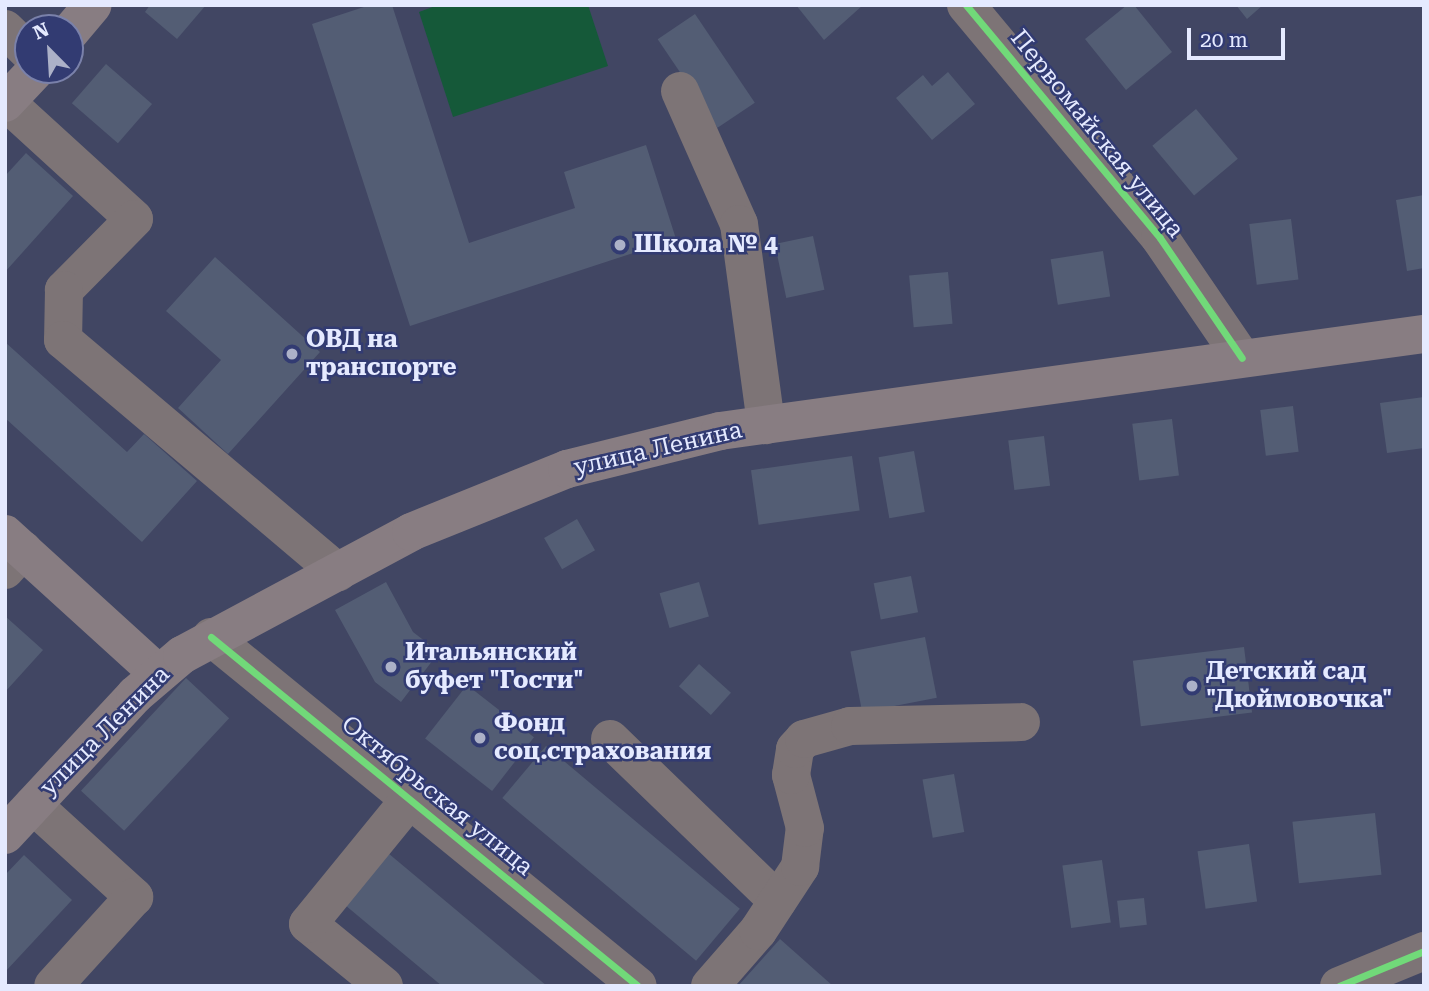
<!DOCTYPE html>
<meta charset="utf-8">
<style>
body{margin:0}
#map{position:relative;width:1429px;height:991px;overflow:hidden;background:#414663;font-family:"Roboto Serif",serif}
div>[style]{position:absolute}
.green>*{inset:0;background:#155939}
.building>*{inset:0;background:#535d74;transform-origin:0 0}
.minor>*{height:38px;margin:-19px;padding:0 19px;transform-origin:19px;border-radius:19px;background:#7d7476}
.major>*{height:38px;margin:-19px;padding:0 19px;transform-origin:19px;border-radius:19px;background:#887d82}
.cycleway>*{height:7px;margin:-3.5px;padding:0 3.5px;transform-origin:3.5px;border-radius:3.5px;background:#71d979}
.dots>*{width:19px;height:19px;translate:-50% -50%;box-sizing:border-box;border:4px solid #323b72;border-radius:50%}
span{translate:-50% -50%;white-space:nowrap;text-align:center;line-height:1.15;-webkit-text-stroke:5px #323b72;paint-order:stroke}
.street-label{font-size:24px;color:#e5eaff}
.poi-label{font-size:24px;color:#e5eaff;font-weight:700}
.left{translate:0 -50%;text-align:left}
.frame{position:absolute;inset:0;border:7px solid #e5eaff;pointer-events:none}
.north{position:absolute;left:14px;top:14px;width:70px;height:70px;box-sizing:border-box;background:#323b72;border:2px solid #7a81aa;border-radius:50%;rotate:336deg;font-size:19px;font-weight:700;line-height:28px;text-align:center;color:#e5eaff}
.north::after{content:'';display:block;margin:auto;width:24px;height:32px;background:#acb1c8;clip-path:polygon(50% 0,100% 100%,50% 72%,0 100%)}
.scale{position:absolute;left:1187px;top:28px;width:98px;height:32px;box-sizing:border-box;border:4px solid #e5eaff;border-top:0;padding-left:9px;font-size:21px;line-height:24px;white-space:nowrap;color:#e5eaff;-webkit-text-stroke:5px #323b72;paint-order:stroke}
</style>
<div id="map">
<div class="green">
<i style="clip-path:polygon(438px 5px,588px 5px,608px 66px,453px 117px,419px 12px)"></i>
</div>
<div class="building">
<i style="clip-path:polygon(150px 5px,206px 5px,177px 39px,145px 12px)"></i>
<i style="clip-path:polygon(370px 5px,392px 5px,469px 243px,575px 208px,564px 172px,646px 145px,676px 239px,410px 326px,312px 24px)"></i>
<i style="clip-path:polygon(796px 5px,863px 5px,824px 40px)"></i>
<i style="clip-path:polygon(1127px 5px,1134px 5px,1172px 52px,1126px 90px,1085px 39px)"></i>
<i style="clip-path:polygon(1236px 5px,1263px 5px,1247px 19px)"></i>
<i style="left:695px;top:14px;width:107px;height:45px;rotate:56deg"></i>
<i style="left:106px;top:64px;width:61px;height:52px;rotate:41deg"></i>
<i style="clip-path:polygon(948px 72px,975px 104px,932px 140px,896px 98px,923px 75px,932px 86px)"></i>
<i style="left:1196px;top:109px;width:65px;height:57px;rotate:50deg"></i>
<i style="clip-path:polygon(26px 153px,73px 196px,5px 272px,5px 176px)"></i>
<i style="clip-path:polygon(1424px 195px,1424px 268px,1407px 271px,1396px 200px)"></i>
<i style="left:1291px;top:219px;width:61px;height:42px;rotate:83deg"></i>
<i style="left:813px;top:236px;width:55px;height:39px;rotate:78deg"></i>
<i style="left:1103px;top:251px;width:46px;height:53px;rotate:81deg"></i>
<i style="clip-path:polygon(215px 257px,320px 352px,228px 454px,178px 408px,221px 360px,166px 311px)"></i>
<i style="left:948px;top:272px;width:52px;height:39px;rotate:85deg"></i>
<i style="clip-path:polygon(5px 342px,127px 452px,144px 434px,197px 481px,142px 542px,5px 418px)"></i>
<i style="clip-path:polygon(1424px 397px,1424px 448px,1387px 453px,1380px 403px)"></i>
<i style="left:1293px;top:406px;width:46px;height:33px;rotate:83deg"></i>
<i style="left:1172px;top:419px;width:57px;height:40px;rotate:83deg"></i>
<i style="left:1044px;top:436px;width:50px;height:36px;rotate:83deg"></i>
<i style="left:914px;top:451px;width:62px;height:36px;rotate:80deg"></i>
<i style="left:852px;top:456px;width:55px;height:102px;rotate:82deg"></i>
<i style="left:577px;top:519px;width:36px;height:38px;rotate:60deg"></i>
<i style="left:911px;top:576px;width:37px;height:38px;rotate:79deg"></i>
<i style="clip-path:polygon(386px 582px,413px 632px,439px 652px,401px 702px,375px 682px,335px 610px)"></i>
<i style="left:699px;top:582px;width:36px;height:41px;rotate:74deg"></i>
<i style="clip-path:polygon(5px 616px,43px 650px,5px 692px)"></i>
<i style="left:925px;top:637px;width:62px;height:76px;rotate:79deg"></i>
<i style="left:1244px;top:647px;width:66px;height:112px;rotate:83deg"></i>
<i style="left:699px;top:664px;width:43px;height:30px;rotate:42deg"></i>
<i style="left:186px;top:678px;width:59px;height:154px;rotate:43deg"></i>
<i style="left:467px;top:685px;width:85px;height:68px;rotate:38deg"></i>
<i style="left:546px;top:746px;width:253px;height:68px;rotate:40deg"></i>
<i style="left:954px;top:774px;width:59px;height:32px;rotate:80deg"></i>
<i style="left:1375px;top:813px;width:62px;height:83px;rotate:84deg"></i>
<i style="clip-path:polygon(376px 843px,547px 986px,442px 986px,333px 895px)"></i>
<i style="left:1249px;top:844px;width:58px;height:52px;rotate:82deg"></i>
<i style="clip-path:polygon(24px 855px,72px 900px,5px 972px,5px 875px)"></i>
<i style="left:1102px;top:860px;width:63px;height:40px;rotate:82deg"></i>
<i style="left:1144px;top:898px;width:27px;height:27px;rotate:84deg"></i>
<i style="clip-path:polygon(780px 939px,833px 986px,738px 986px)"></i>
</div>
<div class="minor">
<i style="left:966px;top:5px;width:303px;rotate:50.2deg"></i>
<i style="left:1160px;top:238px;width:145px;rotate:55.7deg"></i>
<i style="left:5px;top:29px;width:32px;rotate:44deg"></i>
<i style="left:680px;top:91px;width:145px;rotate:66.1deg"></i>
<i style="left:739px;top:224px;width:203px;rotate:82.3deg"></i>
<i style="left:6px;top:102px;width:173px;rotate:42.4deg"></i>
<i style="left:134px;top:219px;width:100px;rotate:134.6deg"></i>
<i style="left:64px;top:290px;width:50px;rotate:91.1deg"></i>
<i style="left:63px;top:340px;width:360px;rotate:40.2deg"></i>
<i style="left:5px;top:570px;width:27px;rotate:-48deg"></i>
<i style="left:211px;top:637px;width:551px;rotate:39.26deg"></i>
<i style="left:610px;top:739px;width:233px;rotate:44deg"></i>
<i style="left:33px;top:805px;width:137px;rotate:42.3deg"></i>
<i style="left:134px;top:897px;width:120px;rotate:132.3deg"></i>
<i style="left:384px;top:986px;width:98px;rotate:-140.8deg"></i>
<i style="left:308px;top:924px;width:161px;rotate:-50.8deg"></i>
<i style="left:710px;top:986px;width:73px;rotate:-48.9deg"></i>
<i style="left:758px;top:931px;width:77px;rotate:-56.7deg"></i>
<i style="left:800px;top:867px;width:39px;rotate:-83deg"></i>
<i style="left:805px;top:828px;width:55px;rotate:-104.8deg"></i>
<i style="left:791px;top:775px;width:26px;rotate:-81deg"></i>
<i style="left:795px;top:749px;width:13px;rotate:-48deg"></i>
<i style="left:804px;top:739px;width:48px;rotate:-15.8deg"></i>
<i style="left:850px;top:726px;width:171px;rotate:-1.3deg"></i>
<i style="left:1339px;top:986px;width:92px;rotate:-22.4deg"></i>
</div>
<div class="major">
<i style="left:70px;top:32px;width:35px;rotate:-50deg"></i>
<i style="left:5px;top:103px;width:45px;rotate:-46.8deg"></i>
<i style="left:5px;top:534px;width:208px;rotate:42.3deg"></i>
<i style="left:5px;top:835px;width:191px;rotate:-47.1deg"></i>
<i style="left:135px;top:695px;width:62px;rotate:-40.4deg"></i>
<i style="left:182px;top:655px;width:260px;rotate:-28.2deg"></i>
<i style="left:411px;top:532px;width:168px;rotate:-22deg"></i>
<i style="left:567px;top:469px;width:158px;rotate:-13.9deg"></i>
<i style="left:720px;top:431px;width:711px;rotate:-7.85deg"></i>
</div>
<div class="cycleway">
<i style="left:966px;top:5px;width:303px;rotate:50.2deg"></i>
<i style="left:1160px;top:238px;width:145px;rotate:55.7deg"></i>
<i style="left:211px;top:637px;width:551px;rotate:39.26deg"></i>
<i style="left:1339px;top:986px;width:92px;rotate:-22.4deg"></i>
</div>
<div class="dots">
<i style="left:620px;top:245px;background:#acb1c8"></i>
<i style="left:292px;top:354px;background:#acb1c8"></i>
<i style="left:391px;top:667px;background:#acb1c8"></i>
<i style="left:1192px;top:686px;background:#acb1c8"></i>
<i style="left:480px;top:738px;background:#acb1c8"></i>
</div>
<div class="street-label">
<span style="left:1097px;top:134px;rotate:51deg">Первомайская улица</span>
<span style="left:658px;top:449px;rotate:-13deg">улица Ленина</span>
<span style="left:105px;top:731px;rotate:-45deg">улица Ленина</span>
<span style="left:437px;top:796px;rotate:39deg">Октябрьская улица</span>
</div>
<div class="poi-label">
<span class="left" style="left:634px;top:245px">Школа № 4</span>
<span class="left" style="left:306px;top:354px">ОВД на<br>транспорте</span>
<span class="left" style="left:405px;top:667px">Итальянский<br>буфет "Гости"</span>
<span class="left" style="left:1206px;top:686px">Детский сад<br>"Дюймовочка"</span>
<span class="left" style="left:494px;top:738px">Фонд<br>соц.страхования</span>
</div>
<div class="frame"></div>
<div class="north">N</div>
<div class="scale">20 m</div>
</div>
